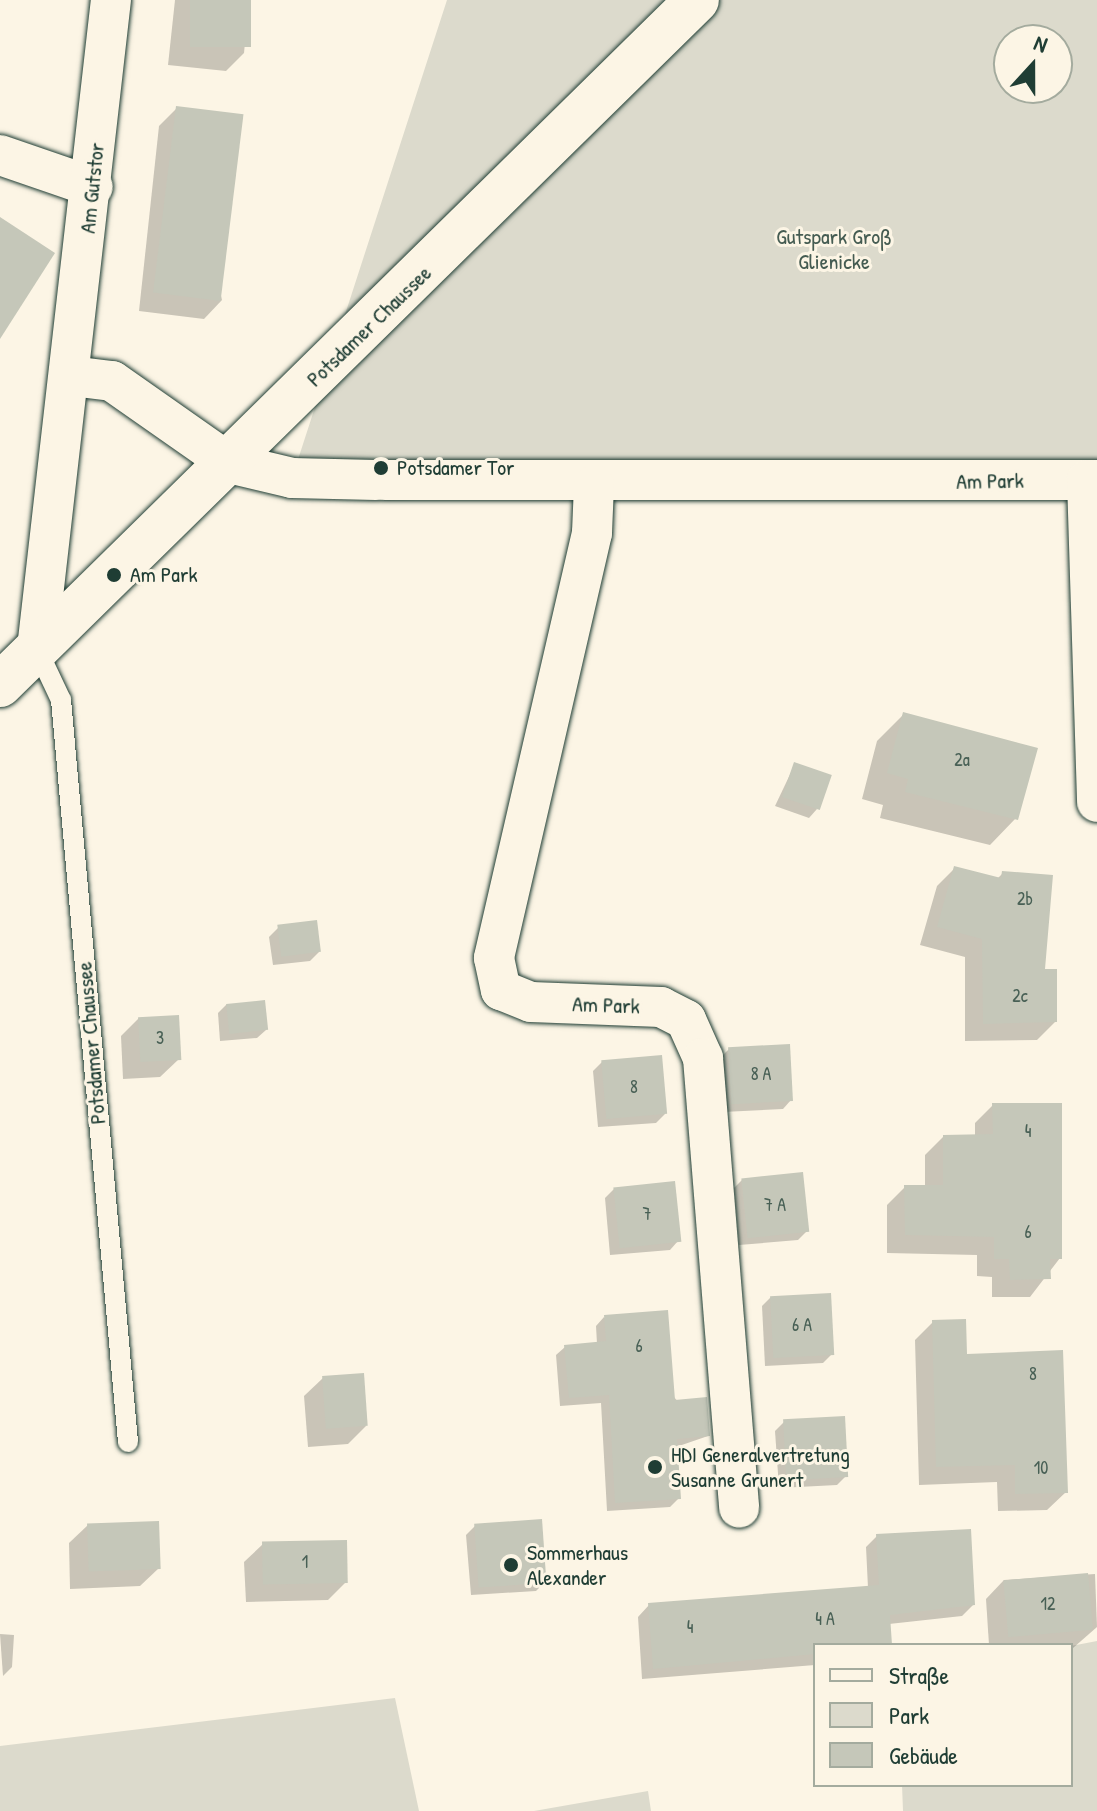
<!DOCTYPE html>
<meta charset="utf-8">
<style>
body{margin:0}
#map{position:relative;width:1097px;height:1811px;overflow:hidden;background:#fcf5e5;font-family:"Patrick Hand",sans-serif}
div>[style]{position:absolute}
.green>*{inset:0;background:#dcdacc}
.shadow>*{inset:0;background:#0003}
.building>*{inset:0;background:#c5c7b9;transform-origin:0 0}
.roads{filter:drop-shadow(0 0 2px #1f3d34) drop-shadow(0 0 2px #1f3d34)}
.lane>*{height:20px;margin:-10px;padding:0 10px;transform-origin:10px;border-radius:10px;background:#fcf5e5}
.street>*{height:40px;margin:-20px;padding:0 20px;transform-origin:20px;border-radius:20px;background:#fcf5e5}
.primary>*{height:44px;margin:-22px;padding:0 22px;transform-origin:22px;border-radius:22px;background:#fcf5e5}
.dots>*{width:22px;height:22px;translate:-50% -50%;box-sizing:border-box;border:4px solid #fcf5e5;border-radius:50%}
span{translate:-50% -50%;white-space:nowrap;text-align:center;line-height:1.15;-webkit-text-stroke:6px #fcf5e5;paint-order:stroke}
.number-label{font-size:18px;color:#486055}
.number-label span{-webkit-text-stroke-width:0}
.street-label{font-size:22px;color:#1f3d34}
.park-label{font-size:22px;color:#455c52}
.poi-label{font-size:22px;color:#1f3d34}
.left{translate:0 -50%;text-align:left}
.legend{position:absolute;left:813px;top:1643px;width:260px;height:144px;box-sizing:border-box;background:#fcf5e5;border:2px solid #a4ab9e;margin:0;padding:10px 14px;list-style:none;font-size:24px;color:#1f3d34}
.legend li{display:flex;align-items:center;gap:16px;height:40px}
.legend b{width:40px;border:2px solid #a4ab9e}
.north{position:absolute;left:993px;top:24px;width:80px;height:80px;box-sizing:border-box;background:#fcf5e5;border:2px solid #a4ab9e;border-radius:50%;rotate:21deg;font-size:22px;font-weight:700;line-height:32px;text-align:center;color:#1f3d34}
.north::after{content:'';display:block;margin:auto;width:28px;height:36px;background:#1f3d34;clip-path:polygon(50% 0,100% 100%,50% 72%,0 100%)}
</style>
<div id="map">
<div class="green">
<i style="clip-path:polygon(evenodd,447px 0,1097px 0,1097px 480px,384px 501px,385px 480px,292px 478px,447px 0,1009px 40px,1057px 40px,1057px 88px,1009px 88px,1009px 40px)"></i>
<i style="clip-path:polygon(1097px 1641px,1097px 1811px,903px 1811px,902px 1785px,1071px 1785px,1071px 1646px)"></i>
<i style="clip-path:polygon(395px 1698px,419px 1811px,0 1811px,0 1746px)"></i>
<i style="clip-path:polygon(648px 1791px,651px 1811px,534px 1811px)"></i>
</div>
<div class="shadow">
<i style="clip-path:polygon(175px 0,249px 0,244px 53px,226px 71px,168px 65px)"></i>
<i style="clip-path:polygon(177px 108px,222px 300px,204px 319px,139px 311px,159px 126px)"></i>
<i style="clip-path:polygon(904px 714px,1016px 818px,990px 845px,880px 818px,883px 805px,862px 799px,877px 741px)"></i>
<i style="clip-path:polygon(795px 764px,817px 809px,809px 818px,775px 806px)"></i>
<i style="clip-path:polygon(955px 868px,997px 879px,1003px 873px,1055px 1022px,1037px 1040px,965px 1041px,965px 957px,920px 945px,937px 886px)"></i>
<i style="clip-path:polygon(278px 928px,319px 952px,310px 961px,273px 965px,269px 937px)"></i>
<i style="clip-path:polygon(227px 1004px,266px 1030px,257px 1038px,220px 1041px,218px 1013px)"></i>
<i style="clip-path:polygon(139px 1018px,179px 1059px,160px 1077px,123px 1079px,121px 1036px)"></i>
<i style="clip-path:polygon(729px 1049px,791px 1100px,783px 1109px,723px 1112px,720px 1058px)"></i>
<i style="clip-path:polygon(602px 1062px,665px 1114px,656px 1123px,598px 1127px,593px 1071px)"></i>
<i style="clip-path:polygon(993px 1105px,1060px 1258px,1030px 1297px,992px 1297px,992px 1277px,977px 1276px,977px 1255px,887px 1253px,887px 1205px,905px 1187px,925px 1187px,925px 1155px,943px 1137px,975px 1136px,975px 1123px)"></i>
<i style="clip-path:polygon(742px 1180px,807px 1231px,798px 1240px,739px 1245px,734px 1188px)"></i>
<i style="clip-path:polygon(614px 1189px,678px 1241px,670px 1250px,610px 1255px,605px 1198px)"></i>
<i style="clip-path:polygon(771px 1297px,832px 1354px,823px 1363px,765px 1366px,762px 1306px)"></i>
<i style="clip-path:polygon(604px 1317px,708px 1436px,676px 1447px,679px 1498px,670px 1507px,607px 1511px,601px 1403px,560px 1406px,556px 1355px,565px 1347px,597px 1344px,596px 1326px)"></i>
<i style="clip-path:polygon(933px 1322px,1066px 1492px,1047px 1510px,998px 1511px,997px 1482px,919px 1485px,915px 1340px)"></i>
<i style="clip-path:polygon(323px 1378px,366px 1426px,348px 1444px,308px 1447px,304px 1396px)"></i>
<i style="clip-path:polygon(784px 1422px,846px 1476px,837px 1485px,779px 1488px,775px 1431px)"></i>
<i style="clip-path:polygon(88px 1525px,159px 1568px,140px 1586px,70px 1589px,69px 1543px)"></i>
<i style="clip-path:polygon(475px 1526px,545px 1582px,536px 1591px,471px 1595px,466px 1535px)"></i>
<i style="clip-path:polygon(877px 1536px,973px 1605px,962px 1616px,889px 1624px,890px 1645px,815px 1645px,815px 1665px,642px 1679px,638px 1617px,649px 1605px,868px 1588px,866px 1547px)"></i>
<i style="clip-path:polygon(263px 1544px,346px 1582px,328px 1600px,246px 1602px,244px 1562px)"></i>
<i style="clip-path:polygon(1095px 1574px,1097px 1627px,1073px 1648px,989px 1645px,986px 1599px,1004px 1580px)"></i>
<i style="clip-path:polygon(0 1634px,14px 1635px,12px 1667px,3px 1676px)"></i>
</div>
<div class="building">
<i style="left:190px;top:0;width:61px;height:47px"></i>
<i style="left:176px;top:106px;width:68px;height:188px;rotate:7deg"></i>
<i style="clip-path:polygon(0 217px,55px 253px,0 339px)"></i>
<i style="clip-path:polygon(903px 712px,1038px 748px,1018px 820px,905px 792px,908px 779px,887px 773px)"></i>
<i style="left:794px;top:762px;width:40px;height:37px;rotate:19deg"></i>
<i style="clip-path:polygon(954px 866px,1001px 878px,1002px 871px,1053px 875px,1045px 969px,1057px 969px,1057px 1022px,983px 1024px,982px 939px,937px 927px)"></i>
<i style="left:317px;top:920px;width:32px;height:40px;rotate:83deg"></i>
<i style="left:265px;top:1000px;width:30px;height:39px;rotate:84deg"></i>
<i style="left:179px;top:1015px;width:45px;height:41px;rotate:87deg"></i>
<i style="left:790px;top:1044px;width:57px;height:62px;rotate:87deg"></i>
<i style="left:662px;top:1055px;width:59px;height:61px;rotate:85deg"></i>
<i style="clip-path:polygon(992px 1103px,1062px 1103px,1062px 1259px,1050px 1259px,1051px 1279px,1010px 1280px,1009px 1259px,994px 1259px,994px 1237px,905px 1235px,904px 1185px,943px 1185px,943px 1135px,993px 1134px)"></i>
<i style="left:803px;top:1172px;width:60px;height:62px;rotate:84deg"></i>
<i style="left:675px;top:1181px;width:61px;height:62px;rotate:84deg"></i>
<i style="left:831px;top:1293px;width:62px;height:61px;rotate:87deg"></i>
<i style="clip-path:polygon(668px 1310px,675px 1400px,707px 1397px,710px 1436px,677px 1439px,681px 1499px,615px 1503px,609px 1395px,569px 1398px,564px 1345px,606px 1341px,604px 1315px)"></i>
<i style="clip-path:polygon(966px 1319px,967px 1354px,1063px 1350px,1068px 1493px,1015px 1494px,1015px 1465px,936px 1467px,932px 1320px)"></i>
<i style="left:364px;top:1373px;width:53px;height:42px;rotate:86deg"></i>
<i style="left:845px;top:1416px;width:61px;height:62px;rotate:87deg"></i>
<i style="left:542px;top:1519px;width:64px;height:68px;rotate:86deg"></i>
<i style="left:159px;top:1521px;width:48px;height:72px;rotate:88deg"></i>
<i style="clip-path:polygon(971px 1529px,975px 1605px,890px 1615px,892px 1645px,815px 1645px,815px 1654px,653px 1669px,648px 1603px,879px 1585px,876px 1534px)"></i>
<i style="left:347px;top:1540px;width:43px;height:85px;rotate:89deg"></i>
<i style="left:1088px;top:1573px;width:57px;height:85px;rotate:85deg"></i>
</div>
<div class="roads">
<div class="lane">
<i style="left:37px;top:649px;width:56px;rotate:64.8deg"></i>
<i style="left:61px;top:700px;width:745px;rotate:84.84deg"></i>
</div>
<div class="street">
<i style="left:0;top:155px;width:98px;rotate:19deg"></i>
<i style="left:71px;top:376px;width:41px;rotate:7deg"></i>
<i style="left:112px;top:381px;width:143px;rotate:35deg"></i>
<i style="left:229px;top:463px;width:65px;rotate:13.4deg"></i>
<i style="left:292px;top:478px;width:84px;rotate:1.4deg"></i>
<i style="left:385px;top:480px;width:712px"></i>
<i style="left:1087px;top:480px;width:322px;rotate:88.2deg"></i>
<i style="left:594px;top:485px;width:48px;rotate:92.4deg"></i>
<i style="left:592px;top:533px;width:436px;rotate:103deg"></i>
<i style="left:494px;top:958px;width:33px;rotate:78deg"></i>
<i style="left:501px;top:990px;width:32px;rotate:22deg"></i>
<i style="left:531px;top:1002px;width:130px;rotate:2.2deg"></i>
<i style="left:661px;top:1007px;width:28px;rotate:27deg"></i>
<i style="left:686px;top:1020px;width:42px;rotate:65.9deg"></i>
<i style="left:703px;top:1058px;width:451px;rotate:85.4deg"></i>
<i style="left:37px;top:649px;width:653px;rotate:-83.5deg"></i>
</div>
<div class="primary">
<i style="left:0;top:685px;width:977px;rotate:-44.5deg"></i>
</div>
</div>
<div class="dots">
<i style="left:381px;top:468px;background:#1f3d34"></i>
<i style="left:114px;top:575px;background:#1f3d34"></i>
<i style="left:655px;top:1467px;background:#1f3d34"></i>
<i style="left:511px;top:1565px;background:#1f3d34"></i>
</div>
<div class="number-label">
<span style="left:962px;top:760px">2a</span>
<span style="left:1025px;top:899px">2b</span>
<span style="left:1020px;top:996px">2c</span>
<span style="left:160px;top:1038px">3</span>
<span style="left:761px;top:1074px">8 A</span>
<span style="left:634px;top:1087px">8</span>
<span style="left:1028px;top:1131px">4</span>
<span style="left:775px;top:1205px">7 A</span>
<span style="left:647px;top:1214px">7</span>
<span style="left:1028px;top:1232px">6</span>
<span style="left:802px;top:1325px">6 A</span>
<span style="left:639px;top:1346px">6</span>
<span style="left:1033px;top:1374px">8</span>
<span style="left:1041px;top:1468px">10</span>
<span style="left:305px;top:1562px">1</span>
<span style="left:1048px;top:1604px">12</span>
<span style="left:825px;top:1619px">4 A</span>
<span style="left:690px;top:1627px">4</span>
</div>
<div class="street-label">
<span style="left:92px;top:188px;rotate:-84deg">Am Gutstor</span>
<span style="left:369px;top:326px;rotate:-44deg">Potsdamer Chaussee</span>
<span style="left:990px;top:481px;rotate:-1deg">Am Park</span>
<span style="left:606px;top:1005px;rotate:2deg">Am Park</span>
<span style="left:91px;top:1043px;rotate:-95deg">Potsdamer Chaussee</span>
</div>
<div class="park-label">
<span style="left:834px;top:249px">Gutspark Groß<br>Glienicke</span>
</div>
<div class="poi-label">
<span class="left" style="left:397px;top:468px">Potsdamer Tor</span>
<span class="left" style="left:130px;top:575px">Am Park</span>
<span class="left" style="left:671px;top:1467px">HDI Generalvertretung<br>Susanne Grunert</span>
<span class="left" style="left:527px;top:1565px">Sommerhaus<br>Alexander</span>
</div>
<ul class="legend">
<li><b style="height:10px;background:#fcf5e5"></b>Straße</li>
<li><b style="height:22px;background:#dcdacc"></b>Park</li>
<li><b style="height:22px;background:#c5c7b9"></b>Gebäude</li>
</ul>
<div class="north">N</div>
</div>
